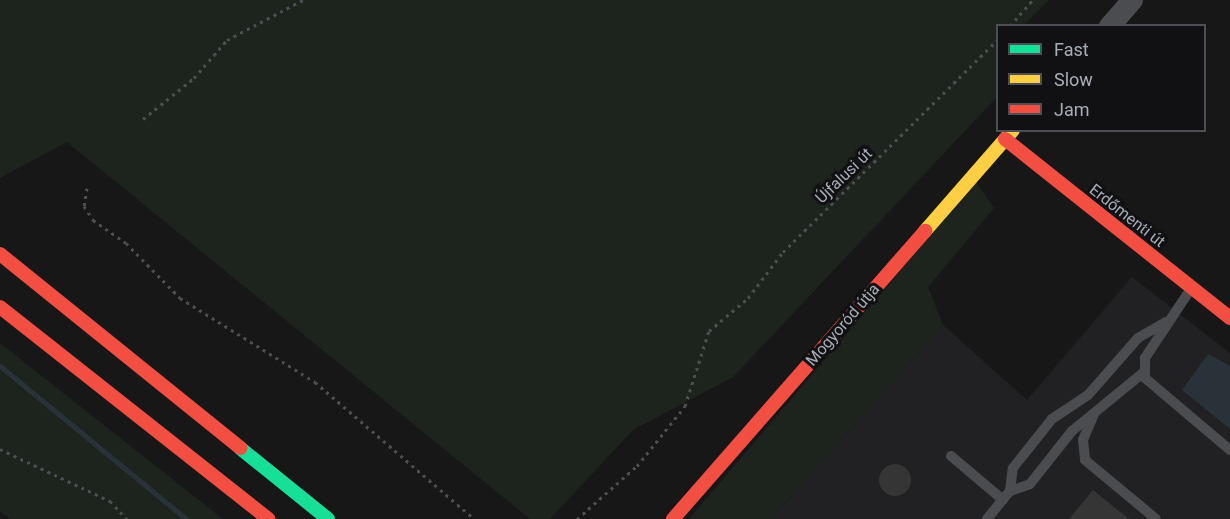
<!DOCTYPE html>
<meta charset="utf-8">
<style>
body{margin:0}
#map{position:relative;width:1230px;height:519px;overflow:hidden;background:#171717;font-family:Roboto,sans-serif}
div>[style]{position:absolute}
.built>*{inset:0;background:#212123}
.green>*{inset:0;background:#1d241e}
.water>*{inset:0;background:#2a3239}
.stream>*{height:5px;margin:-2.5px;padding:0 2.5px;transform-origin:2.5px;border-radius:2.5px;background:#2a3239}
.building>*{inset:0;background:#353536}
.round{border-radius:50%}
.path>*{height:3px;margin-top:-1.5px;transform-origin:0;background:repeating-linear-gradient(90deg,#4d4e52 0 3px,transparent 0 7.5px)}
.lane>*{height:10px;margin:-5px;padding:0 5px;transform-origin:5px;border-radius:5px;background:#4b4c50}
.street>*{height:21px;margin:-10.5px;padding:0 10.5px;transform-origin:10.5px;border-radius:10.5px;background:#4b4c50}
.fast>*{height:14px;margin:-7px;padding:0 7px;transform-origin:7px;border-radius:7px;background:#16e098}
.slow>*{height:14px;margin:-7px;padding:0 7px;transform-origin:7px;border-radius:7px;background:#ffcf43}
.jam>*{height:14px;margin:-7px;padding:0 7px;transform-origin:7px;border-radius:7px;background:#f24e42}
span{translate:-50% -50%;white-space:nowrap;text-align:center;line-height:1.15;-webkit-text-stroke:6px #111113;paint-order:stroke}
.street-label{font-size:16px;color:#a8adb8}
.legend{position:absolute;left:996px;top:24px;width:210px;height:108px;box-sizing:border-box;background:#111113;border:2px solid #4d4f55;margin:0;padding:8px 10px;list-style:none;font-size:18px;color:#a8adb8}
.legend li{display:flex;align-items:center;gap:12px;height:30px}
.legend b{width:30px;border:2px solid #4d4f55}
</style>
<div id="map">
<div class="built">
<i style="clip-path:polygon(1132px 277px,1230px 353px,1230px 519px,771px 519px,943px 325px,1027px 400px)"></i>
</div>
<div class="green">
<i style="clip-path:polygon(0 0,1049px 0,1024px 25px,998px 26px,997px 97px,733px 377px,633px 430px,550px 519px,530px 519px,67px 142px,0 178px)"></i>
<i style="clip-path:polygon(976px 182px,994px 208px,928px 287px,943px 325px,771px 519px,689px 519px)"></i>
<i style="clip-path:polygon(0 343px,223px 519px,10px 519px,0 511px)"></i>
</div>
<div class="water">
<i style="clip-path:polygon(1208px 354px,1230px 366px,1230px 429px,1182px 390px)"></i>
</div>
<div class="stream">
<i style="left:0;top:366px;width:241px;rotate:39.4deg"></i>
</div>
<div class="building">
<i class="round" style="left:879px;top:464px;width:32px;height:32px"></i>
<i style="clip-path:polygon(1093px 490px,1129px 519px,1069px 519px)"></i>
</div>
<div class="path">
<i style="left:1010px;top:26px;width:35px;rotate:-49deg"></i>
<i style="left:143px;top:119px;width:65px;rotate:-38.8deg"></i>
<i style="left:194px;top:78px;width:50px;rotate:-49deg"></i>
<i style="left:227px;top:40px;width:86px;rotate:-27.8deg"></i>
<i style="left:87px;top:188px;width:18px;rotate:99deg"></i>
<i style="left:84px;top:206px;width:17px;rotate:57deg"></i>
<i style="left:93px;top:220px;width:40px;rotate:34.9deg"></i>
<i style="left:126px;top:243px;width:77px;rotate:45.5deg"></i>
<i style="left:180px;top:298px;width:159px;rotate:31.9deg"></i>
<i style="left:315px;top:382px;width:210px;rotate:40.7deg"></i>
<i style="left:0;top:449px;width:122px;rotate:25.3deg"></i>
<i style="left:110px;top:501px;width:25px;rotate:47deg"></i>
<i style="left:577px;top:519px;width:80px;rotate:-41.5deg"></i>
<i style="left:637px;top:466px;width:77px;rotate:-51.3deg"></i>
<i style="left:685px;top:406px;width:79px;rotate:-72.3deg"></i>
<i style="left:709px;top:331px;width:51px;rotate:-40.2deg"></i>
<i style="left:748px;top:298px;width:58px;rotate:-52.7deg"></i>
<i style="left:783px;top:252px;width:303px;rotate:-44.7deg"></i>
</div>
<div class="lane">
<i style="left:1190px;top:290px;width:82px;rotate:123.5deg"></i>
<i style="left:1145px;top:358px;width:20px;rotate:90deg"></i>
<i style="left:1145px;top:378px;width:111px;rotate:40.3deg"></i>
<i style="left:1094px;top:414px;width:28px;rotate:113deg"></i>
<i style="left:1083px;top:440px;width:20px;rotate:84deg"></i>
<i style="left:1085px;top:460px;width:92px;rotate:39.7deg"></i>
<i style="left:951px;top:456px;width:68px;rotate:40.2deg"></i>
<i style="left:1010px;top:491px;width:21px;rotate:-19deg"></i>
<i style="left:1030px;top:484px;width:68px;rotate:-51.6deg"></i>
<i style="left:1072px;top:431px;width:93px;rotate:-39.3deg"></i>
<i style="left:987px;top:519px;width:36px;rotate:-51deg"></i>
<i style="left:1010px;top:491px;width:23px;rotate:-83deg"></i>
<i style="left:1013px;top:468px;width:63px;rotate:-51.5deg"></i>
<i style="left:1052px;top:419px;width:43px;rotate:-33.7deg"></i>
<i style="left:1088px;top:395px;width:76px;rotate:-48.7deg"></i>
<i style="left:1138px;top:338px;width:32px;rotate:-30deg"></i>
</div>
<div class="street">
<i style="left:1109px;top:26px;width:35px;rotate:-49deg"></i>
</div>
<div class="fast">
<i style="left:240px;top:448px;width:113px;rotate:38.9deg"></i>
</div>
<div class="slow">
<i style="left:925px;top:231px;width:134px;rotate:-48.9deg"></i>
</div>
<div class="jam">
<i style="left:1005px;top:139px;width:288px;rotate:38.5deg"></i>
<i style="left:0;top:254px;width:309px;rotate:38.9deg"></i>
<i style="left:0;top:307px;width:342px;rotate:38.3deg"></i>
<i style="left:673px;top:519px;width:383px;rotate:-48.8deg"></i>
</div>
<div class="street-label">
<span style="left:844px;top:176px;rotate:-44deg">Újfalusi út</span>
<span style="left:1127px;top:216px;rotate:38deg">Erdőmenti út</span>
<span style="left:843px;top:325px;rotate:-49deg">Mogyoród útja</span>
</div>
<ul class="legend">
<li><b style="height:8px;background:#16e098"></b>Fast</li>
<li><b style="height:8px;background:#ffcf43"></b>Slow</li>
<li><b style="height:8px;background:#f24e42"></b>Jam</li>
</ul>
</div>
